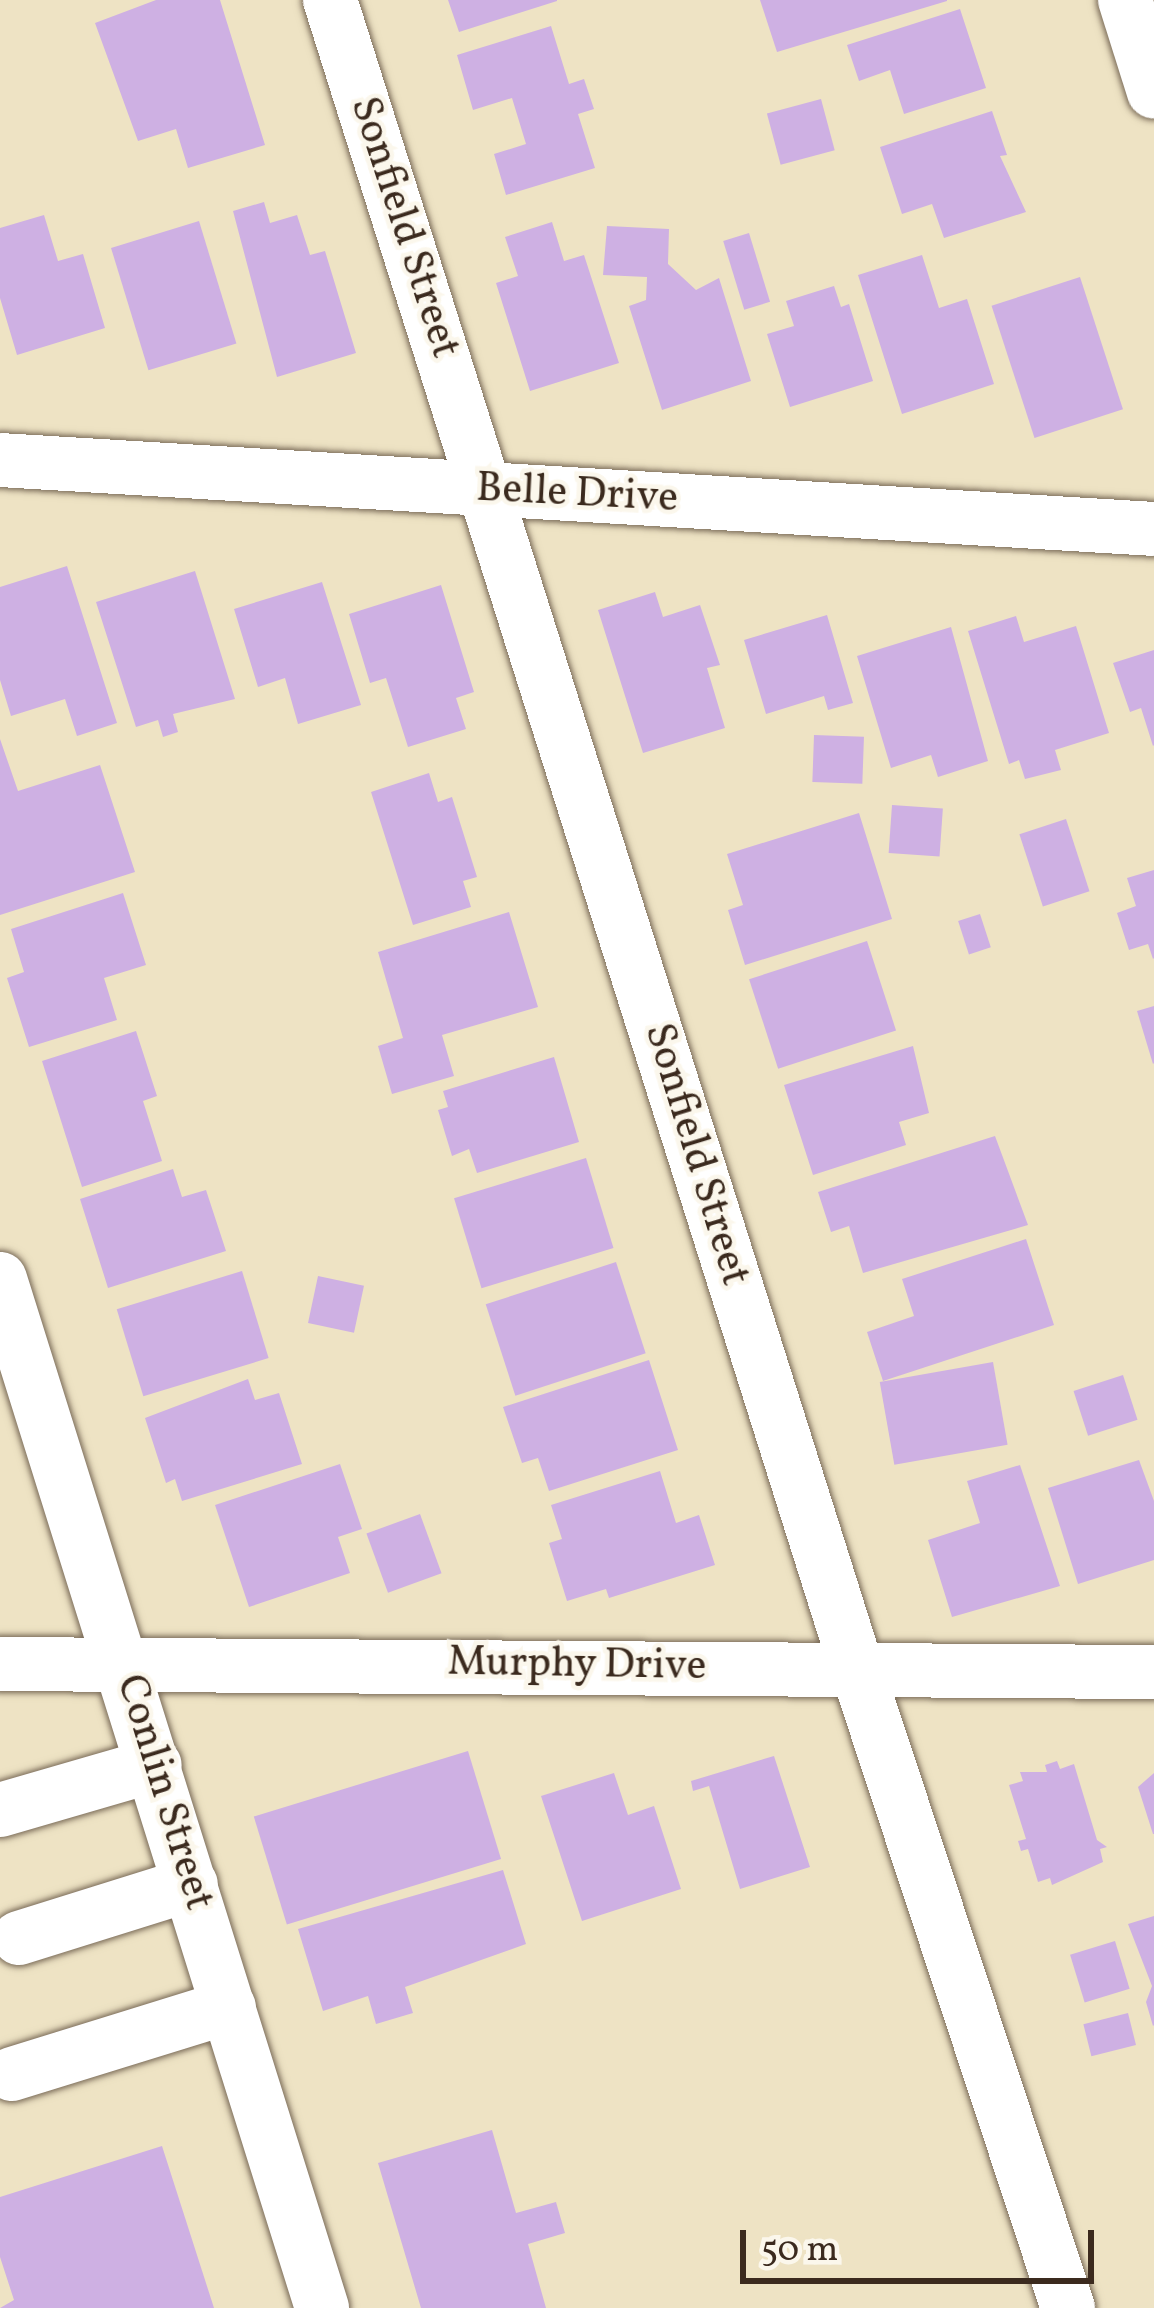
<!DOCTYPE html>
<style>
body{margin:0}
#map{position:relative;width:1154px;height:2308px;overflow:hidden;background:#eee3c4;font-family:Vollkorn,serif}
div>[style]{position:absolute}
.building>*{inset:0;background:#ceb0e3;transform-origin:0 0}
.roads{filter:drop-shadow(0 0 3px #7a6b58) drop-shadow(0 0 3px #7a6b58)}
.minor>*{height:54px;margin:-27px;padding:0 27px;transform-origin:27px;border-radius:27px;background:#fff}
span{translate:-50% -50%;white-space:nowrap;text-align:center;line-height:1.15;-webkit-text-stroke:9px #fbf7ec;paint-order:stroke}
.street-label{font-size:42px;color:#3b2a1e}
.scale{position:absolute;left:740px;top:2230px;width:354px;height:54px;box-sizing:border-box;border:6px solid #3b2a1e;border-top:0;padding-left:15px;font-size:36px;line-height:42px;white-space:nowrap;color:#3b2a1e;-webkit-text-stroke:9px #fbf7ec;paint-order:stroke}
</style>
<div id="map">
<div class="building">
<i style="clip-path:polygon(156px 0,220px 0,265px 145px,188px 168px,176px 129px,138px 141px,95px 23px)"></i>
<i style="clip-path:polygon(448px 0,557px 0,557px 1px,459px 32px)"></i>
<i style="clip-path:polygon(760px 0,947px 0,947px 1px,777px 52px)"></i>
<i style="clip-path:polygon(960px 9px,986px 88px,904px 114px,890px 70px,859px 81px,847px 45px)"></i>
<i style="clip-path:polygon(551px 26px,569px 84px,584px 79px,594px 109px,578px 114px,595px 168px,506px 195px,494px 154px,526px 144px,512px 98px,473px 110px,457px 55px)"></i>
<i style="left:821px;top:99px;width:53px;height:56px;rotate:75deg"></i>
<i style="clip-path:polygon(992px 111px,1007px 155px,1000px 156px,1026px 212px,944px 238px,932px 204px,902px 214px,880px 147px)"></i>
<i style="clip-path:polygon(264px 202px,270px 223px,297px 215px,310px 255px,325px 251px,356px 353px,277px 377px,233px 211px)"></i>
<i style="clip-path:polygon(44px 215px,58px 261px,83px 254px,105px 328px,17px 355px,0 298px,0 228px)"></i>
<i style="left:199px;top:221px;width:128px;height:92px;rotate:73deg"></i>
<i style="clip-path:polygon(552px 222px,564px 261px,584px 255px,619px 363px,530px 391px,496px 283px,518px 276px,505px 237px)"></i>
<i style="clip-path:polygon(607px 226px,669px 229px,668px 264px,696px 290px,719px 278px,751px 381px,662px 410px,629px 306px,646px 300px,647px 277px,603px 275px)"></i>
<i style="left:749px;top:233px;width:72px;height:27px;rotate:73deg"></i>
<i style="clip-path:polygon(922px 255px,939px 308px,967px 299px,994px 384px,902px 414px,858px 275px)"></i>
<i style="left:1080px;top:277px;width:139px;height:93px;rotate:72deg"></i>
<i style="clip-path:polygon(834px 286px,841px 307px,849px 304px,873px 381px,790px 407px,767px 334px,794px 326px,786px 301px)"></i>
<i style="clip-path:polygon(67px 566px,117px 723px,77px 736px,65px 699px,11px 716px,0 680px,0 587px)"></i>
<i style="clip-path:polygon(195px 571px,235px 699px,173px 714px,178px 732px,163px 737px,158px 720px,136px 727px,96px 602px)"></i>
<i style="clip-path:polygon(322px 582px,361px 705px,298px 724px,285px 678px,258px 687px,234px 609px)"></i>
<i style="clip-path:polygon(441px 585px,474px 692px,456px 698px,466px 729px,408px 747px,386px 678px,370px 683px,349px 614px)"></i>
<i style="clip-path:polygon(655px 592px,663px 617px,700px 605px,720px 665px,707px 668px,725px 728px,643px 753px,598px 610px)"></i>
<i style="clip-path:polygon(827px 615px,853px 703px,828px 710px,824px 696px,766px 714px,744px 640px)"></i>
<i style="clip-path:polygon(1016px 616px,1024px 642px,1076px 626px,1109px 733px,1055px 750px,1061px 770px,1025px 779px,1019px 760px,1009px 764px,968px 631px)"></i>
<i style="clip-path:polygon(951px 627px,988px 761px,938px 777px,931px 755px,891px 768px,857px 656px)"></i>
<i style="clip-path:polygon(1154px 650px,1154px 745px,1153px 746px,1141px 708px,1130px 712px,1113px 663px)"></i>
<i style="left:814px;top:735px;width:50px;height:47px;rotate:2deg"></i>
<i style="clip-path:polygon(0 739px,18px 791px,100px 765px,135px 872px,0 915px)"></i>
<i style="clip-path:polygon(429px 773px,438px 802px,452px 797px,477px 877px,463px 881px,471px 907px,413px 925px,371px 792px)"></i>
<i style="left:892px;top:805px;width:51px;height:48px;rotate:4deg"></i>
<i style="clip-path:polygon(859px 813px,892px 919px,745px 965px,728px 910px,743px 905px,727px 854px)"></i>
<i style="left:1066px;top:819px;width:76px;height:49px;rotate:72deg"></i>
<i style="clip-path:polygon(1154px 870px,1154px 958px,1153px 959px,1148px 944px,1129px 950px,1117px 913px,1136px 906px,1127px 878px)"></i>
<i style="clip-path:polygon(123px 893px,146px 965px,104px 978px,117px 1020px,29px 1047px,7px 978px,24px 972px,11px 929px)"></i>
<i style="clip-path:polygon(509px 912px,538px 1007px,442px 1035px,454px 1076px,392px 1094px,378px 1046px,403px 1038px,378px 952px)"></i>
<i style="left:980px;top:914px;width:35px;height:23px;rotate:72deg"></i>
<i style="left:867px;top:941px;width:94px;height:124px;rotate:72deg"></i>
<i style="clip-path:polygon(1154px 1006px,1154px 1063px,1153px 1064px,1137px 1011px)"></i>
<i style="clip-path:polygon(136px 1031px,157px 1096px,143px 1101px,162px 1161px,82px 1187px,42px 1061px)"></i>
<i style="clip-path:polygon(913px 1046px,929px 1113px,899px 1122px,906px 1145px,813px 1175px,784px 1085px)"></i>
<i style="clip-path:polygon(554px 1057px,579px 1142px,477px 1173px,469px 1149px,452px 1156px,438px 1110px,448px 1107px,443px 1091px)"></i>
<i style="clip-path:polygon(995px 1136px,1028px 1225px,863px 1273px,849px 1226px,831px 1232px,818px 1192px)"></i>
<i style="left:586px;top:1158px;width:94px;height:138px;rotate:73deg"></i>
<i style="clip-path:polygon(173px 1169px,182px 1197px,206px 1190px,226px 1251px,108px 1288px,80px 1199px)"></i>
<i style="clip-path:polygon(1026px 1239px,1054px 1325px,883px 1381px,867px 1332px,914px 1316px,902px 1279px)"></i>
<i style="left:616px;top:1262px;width:96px;height:137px;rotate:72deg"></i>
<i style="left:242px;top:1271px;width:91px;height:131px;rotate:73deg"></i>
<i style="left:318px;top:1276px;width:47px;height:48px;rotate:12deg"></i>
<i style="clip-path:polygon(649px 1360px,678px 1450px,549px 1491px,538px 1458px,522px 1463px,503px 1407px)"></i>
<i style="left:993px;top:1362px;width:84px;height:115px;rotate:80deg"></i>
<i style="left:1123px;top:1375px;width:47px;height:52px;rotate:72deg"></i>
<i style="clip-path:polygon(248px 1379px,255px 1400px,279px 1393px,302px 1464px,182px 1501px,175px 1479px,166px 1483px,145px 1418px)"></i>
<i style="clip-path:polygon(1139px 1460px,1154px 1501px,1154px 1560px,1078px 1584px,1048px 1488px)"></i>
<i style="clip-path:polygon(340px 1464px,362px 1529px,338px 1537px,350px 1573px,249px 1607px,215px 1505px)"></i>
<i style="clip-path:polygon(1020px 1465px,1060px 1586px,952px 1617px,928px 1540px,980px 1523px,967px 1481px)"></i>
<i style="clip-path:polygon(660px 1471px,676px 1523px,699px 1515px,715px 1565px,609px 1598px,606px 1589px,567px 1601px,549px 1543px,562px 1539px,551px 1505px)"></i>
<i style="left:420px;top:1514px;width:63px;height:57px;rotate:70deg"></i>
<i style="left:468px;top:1751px;width:113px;height:224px;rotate:73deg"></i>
<i style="clip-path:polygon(774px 1756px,810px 1867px,740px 1889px,709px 1786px,693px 1791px,691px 1781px)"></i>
<i style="clip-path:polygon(1057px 1761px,1060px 1769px,1074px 1764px,1097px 1840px,1107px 1847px,1100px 1849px,1103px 1862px,1052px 1885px,1050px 1878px,1038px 1882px,1028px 1849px,1021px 1851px,1018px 1841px,1026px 1839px,1009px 1785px,1023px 1781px,1020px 1772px,1047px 1772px,1045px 1765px)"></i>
<i style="clip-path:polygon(614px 1773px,628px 1815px,654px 1806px,681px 1889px,582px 1921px,541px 1796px)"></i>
<i style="clip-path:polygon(1154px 1773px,1154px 1834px,1153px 1834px,1138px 1787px)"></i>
<i style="clip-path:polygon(503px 1870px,526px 1944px,405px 1987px,413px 2013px,376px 2024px,368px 1996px,323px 2011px,298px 1929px)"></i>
<i style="clip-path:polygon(1154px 1916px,1154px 2025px,1153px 2026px,1146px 2002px,1152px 1986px,1128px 1924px)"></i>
<i style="left:1115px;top:1941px;width:50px;height:47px;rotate:73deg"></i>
<i style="left:1128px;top:2013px;width:33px;height:46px;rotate:76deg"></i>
<i style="clip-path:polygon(492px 2130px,516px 2213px,556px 2202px,565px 2233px,528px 2244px,546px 2308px,421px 2308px,378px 2163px)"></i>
<i style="clip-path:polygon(162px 2146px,214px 2308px,0 2308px,14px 2300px,0 2257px,0 2197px)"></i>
</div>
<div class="roads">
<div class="minor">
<i style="left:330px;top:0;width:1750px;rotate:72.48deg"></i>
<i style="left:857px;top:1669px;width:673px;rotate:71.73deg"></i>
<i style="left:1125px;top:0;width:96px;rotate:72.5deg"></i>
<i style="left:0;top:460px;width:1156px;rotate:3.42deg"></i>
<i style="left:0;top:1279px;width:1078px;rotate:72.62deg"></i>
<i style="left:0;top:1664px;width:1154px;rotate:0.4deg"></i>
<i style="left:0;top:1810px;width:161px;rotate:-16.2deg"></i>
<i style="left:19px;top:1938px;width:180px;rotate:-17.4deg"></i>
<i style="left:12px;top:2074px;width:227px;rotate:-17.2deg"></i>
</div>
</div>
<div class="street-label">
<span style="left:403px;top:228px;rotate:72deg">Sonfield Street</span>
<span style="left:577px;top:495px;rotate:3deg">Belle Drive</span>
<span style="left:695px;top:1155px;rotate:73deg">Sonfield Street</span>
<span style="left:577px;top:1666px;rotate:1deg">Murphy Drive</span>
<span style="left:163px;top:1793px;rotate:73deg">Conlin Street</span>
</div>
<div class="scale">50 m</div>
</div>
